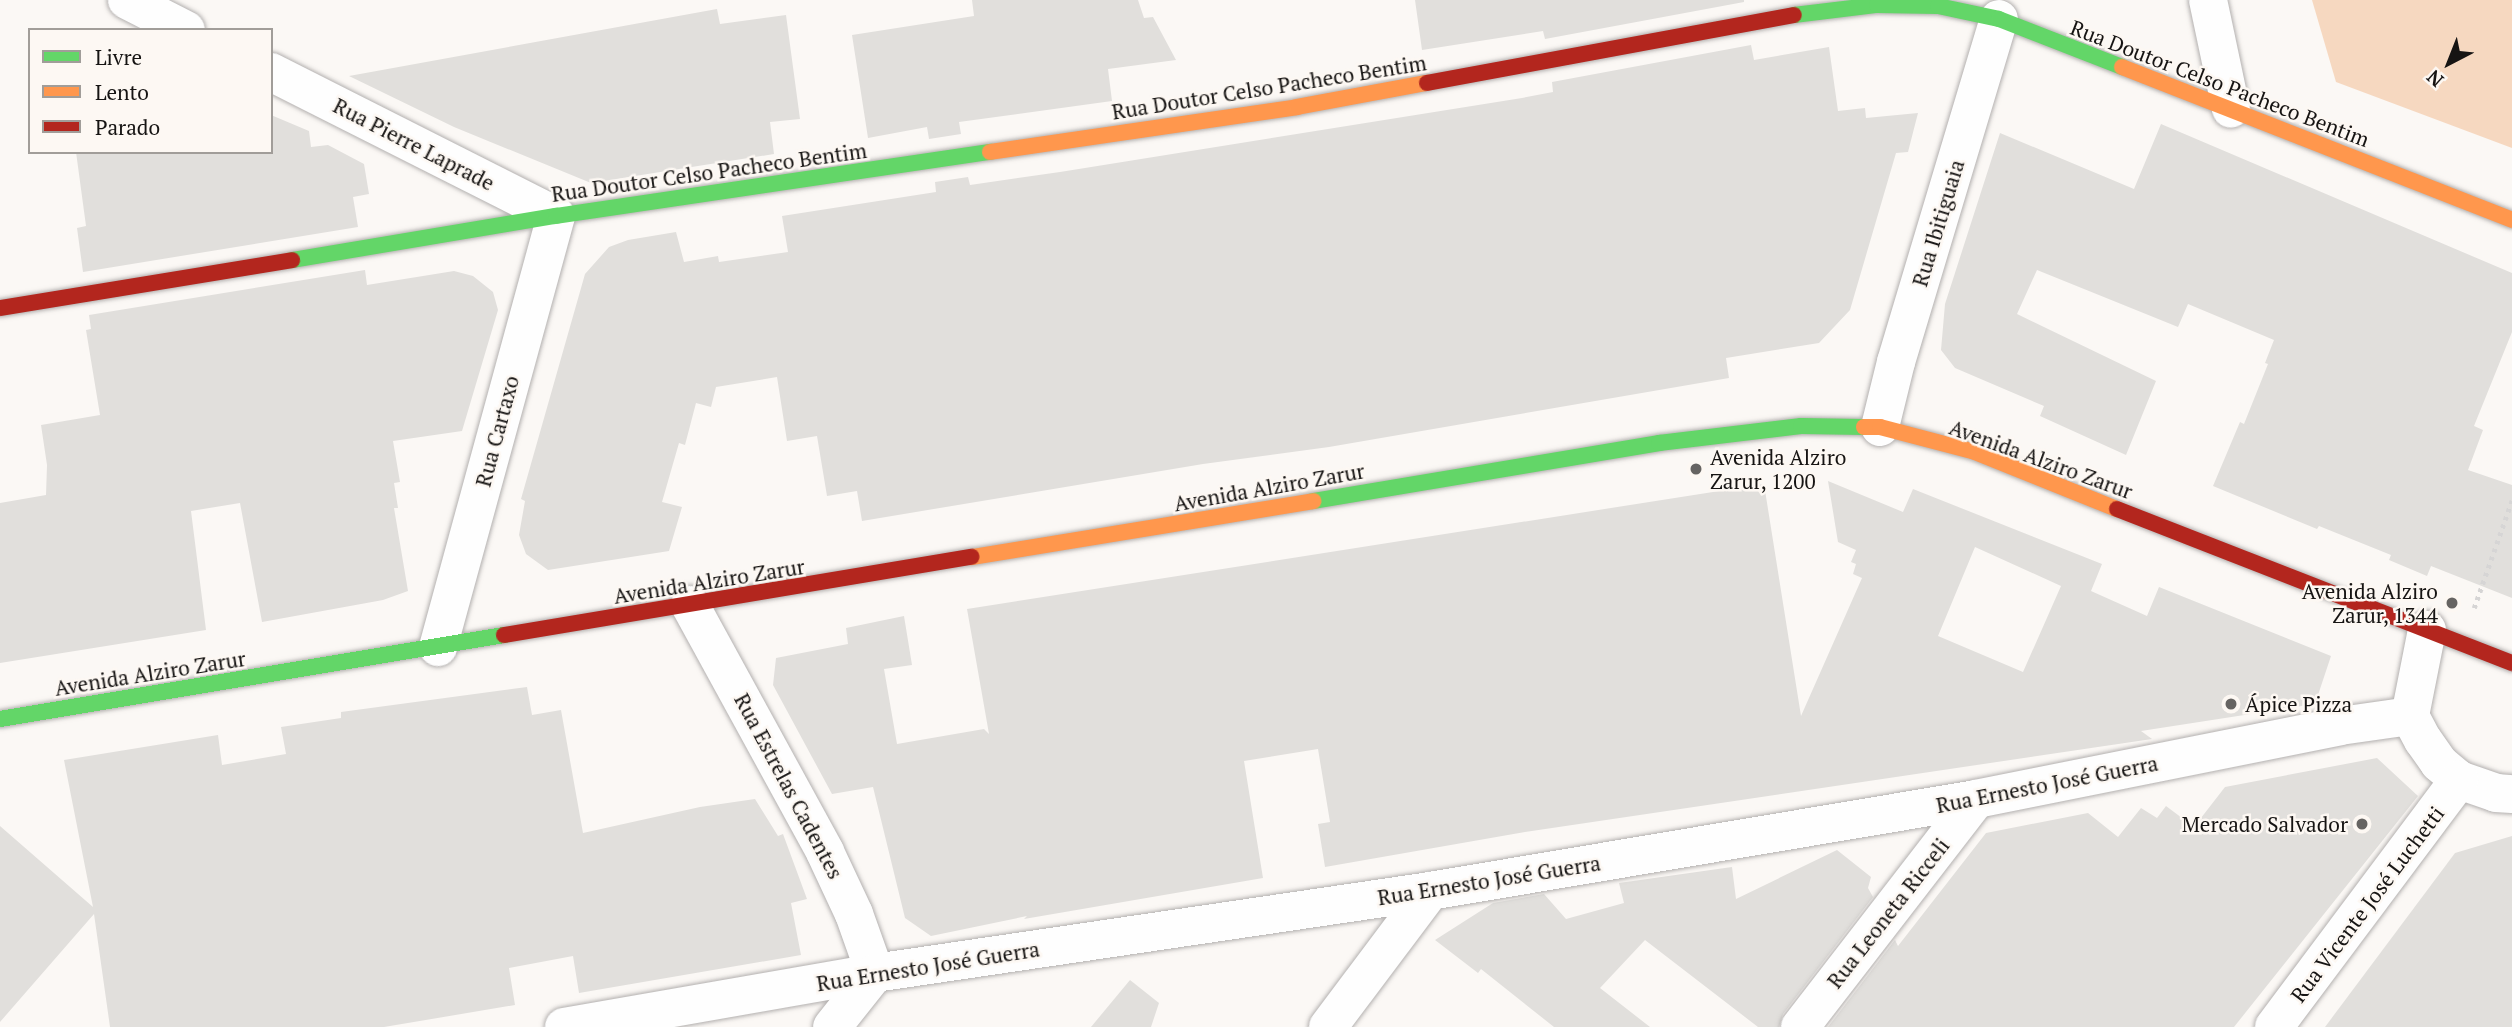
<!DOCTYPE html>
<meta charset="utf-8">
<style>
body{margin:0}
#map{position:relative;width:2512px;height:1027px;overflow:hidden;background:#fbf8f5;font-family:"PT Serif",serif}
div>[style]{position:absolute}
.green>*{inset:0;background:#f6d8c0}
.building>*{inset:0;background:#e1dfdc}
.path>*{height:4.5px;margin-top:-2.25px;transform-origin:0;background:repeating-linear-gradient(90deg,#d6d5d5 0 3.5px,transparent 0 8.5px)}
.roads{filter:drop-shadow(0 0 2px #b3b0af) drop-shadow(0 0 2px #b3b0af)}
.street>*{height:38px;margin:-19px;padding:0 19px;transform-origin:19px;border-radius:19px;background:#fefefe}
.fast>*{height:16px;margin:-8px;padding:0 8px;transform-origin:8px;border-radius:8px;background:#63d668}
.slow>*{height:16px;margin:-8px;padding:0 8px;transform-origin:8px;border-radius:8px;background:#ff974d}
.jam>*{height:16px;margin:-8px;padding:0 8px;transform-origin:8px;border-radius:8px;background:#b3261e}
.dots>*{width:19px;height:19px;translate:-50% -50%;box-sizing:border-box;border:4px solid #fdf8f3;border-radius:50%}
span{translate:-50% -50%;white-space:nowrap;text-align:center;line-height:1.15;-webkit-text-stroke:5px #fdf8f3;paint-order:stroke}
.street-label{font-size:21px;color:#161413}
.poi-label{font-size:21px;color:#161413}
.left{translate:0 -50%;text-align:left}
.right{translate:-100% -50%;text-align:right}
.legend{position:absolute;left:28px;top:28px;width:245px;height:126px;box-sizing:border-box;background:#fdf8f3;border:2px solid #a19d99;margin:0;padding:9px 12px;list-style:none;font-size:21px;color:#161413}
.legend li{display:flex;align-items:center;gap:14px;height:35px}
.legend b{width:35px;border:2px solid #a19d99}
.north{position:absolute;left:2414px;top:28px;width:70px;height:70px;-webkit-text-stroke:5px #fdf8f3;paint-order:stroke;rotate:222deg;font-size:19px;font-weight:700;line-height:28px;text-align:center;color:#161413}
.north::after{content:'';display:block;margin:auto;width:24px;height:32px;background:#161413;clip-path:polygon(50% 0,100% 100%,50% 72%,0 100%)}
</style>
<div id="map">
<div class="green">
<i style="clip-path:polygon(2312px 0,2512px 0,2512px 148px,2336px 82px)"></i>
</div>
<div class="building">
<i style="clip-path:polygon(972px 0,1138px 0,1144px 18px,1153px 17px,1176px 60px,1108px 69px,1112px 101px,959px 122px,961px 134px,929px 139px,927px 127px,868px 138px,852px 35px,974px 16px)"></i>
<i style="clip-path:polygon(1415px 0,1744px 0,1744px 2px,1545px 39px,1543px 31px,1422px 50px)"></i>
<i style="clip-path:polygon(717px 9px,720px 24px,786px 15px,800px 119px,770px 122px,774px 154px,591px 183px,454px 127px,349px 76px)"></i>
<i style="clip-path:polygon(1751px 45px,1754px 60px,1829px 47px,1838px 111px,1865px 108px,1866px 118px,1918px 113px,1908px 152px,1896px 153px,1850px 310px,1819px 343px,1726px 358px,1729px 378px,1329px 447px,1203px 464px,862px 521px,857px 491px,827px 496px,817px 436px,787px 441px,777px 377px,716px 387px,711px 407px,696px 403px,685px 445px,679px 443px,662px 502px,682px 507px,669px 551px,548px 570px,526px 554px,519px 535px,525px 501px,521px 499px,585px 274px,609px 247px,628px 240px,676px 232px,684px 262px,718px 256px,719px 262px,788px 252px,782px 216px,936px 192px,935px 182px,968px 177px,970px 185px,1060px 172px,1522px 98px,1553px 92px,1552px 82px)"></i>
<i style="clip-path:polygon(271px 115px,309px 131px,311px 147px,328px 145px,364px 164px,369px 194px,353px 197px,358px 227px,83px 272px,77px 228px,86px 226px,76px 152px,271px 152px)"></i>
<i style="clip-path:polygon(2161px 124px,2512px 273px,2512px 332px,2474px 426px,2483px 430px,2468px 470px,2512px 485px,2512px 598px,2431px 566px,2427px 576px,2389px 560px,2391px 555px,2319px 526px,2317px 529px,2213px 486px,2240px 422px,2244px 424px,2268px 364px,2265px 363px,2274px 340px,2188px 304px,2178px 327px,2037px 270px,2017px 314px,2156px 381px,2126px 455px,2040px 416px,2044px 406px,1955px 368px,1941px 350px,1945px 304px,2000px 133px,2134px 189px)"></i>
<i style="clip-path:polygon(365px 270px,367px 285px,454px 271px,473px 276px,493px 292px,498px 310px,462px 431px,393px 441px,400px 482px,394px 483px,398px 508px,394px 508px,408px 591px,383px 600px,262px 622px,240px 503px,191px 511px,206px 630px,0 663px,0 503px,46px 495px,47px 465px,41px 425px,100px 415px,86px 330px,91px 329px,89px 315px)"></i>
<i style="clip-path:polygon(evenodd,1828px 481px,1903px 512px,1913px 489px,2102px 564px,2091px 591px,2147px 616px,2159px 587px,2331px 656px,2315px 704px,2141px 731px,2152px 739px,1525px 832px,1325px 867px,1318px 824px,1330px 822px,1318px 749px,1244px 761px,1263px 878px,1024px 919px,1027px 916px,931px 936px,905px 918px,873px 787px,832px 794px,773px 685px,776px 658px,848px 644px,846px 628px,904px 616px,912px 665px,884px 669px,897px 744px,984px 729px,989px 734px,967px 609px,1764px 484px,1801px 716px,1862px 578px,1853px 574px,1856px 564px,1851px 562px,1856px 550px,1838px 542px,1828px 481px,1975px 547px,2061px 586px,2023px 672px,1938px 636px,1975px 547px)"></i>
<i style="clip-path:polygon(527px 687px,532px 715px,561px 710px,583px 833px,700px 807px,755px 799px,778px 836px,783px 834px,807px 899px,791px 903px,801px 955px,579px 993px,573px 956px,509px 968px,515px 1005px,384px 1027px,110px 1027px,94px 914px,0 1022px,0 826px,93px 907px,64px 760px,218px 735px,222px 765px,286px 754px,281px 727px,341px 718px,341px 712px)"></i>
<i style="clip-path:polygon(2377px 758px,2418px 796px,2234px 1027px,1828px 1027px,1895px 940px,1898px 946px,1986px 833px,2088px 813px,2118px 837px,2141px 808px,2157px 818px,2166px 806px,2194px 827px,2225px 787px)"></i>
<i style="clip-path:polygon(2512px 836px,2512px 1027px,2325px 1027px,2455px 853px)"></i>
<i style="clip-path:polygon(1837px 850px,1871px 877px,1868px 888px,1873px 897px,1783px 1014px,1779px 1027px,1758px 1027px,1645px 940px,1600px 988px,1650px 1027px,1554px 1027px,1481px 969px,1478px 973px,1435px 940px,1493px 903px,1544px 894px,1566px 919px,1624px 903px,1619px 883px,1732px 867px,1736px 899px)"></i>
<i style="clip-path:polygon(1130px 980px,1159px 1003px,1151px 1027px,1091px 1027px)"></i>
</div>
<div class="path">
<i style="left:2474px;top:608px;width:114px;rotate:-70.6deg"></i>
</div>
<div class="roads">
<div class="street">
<i style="left:127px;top:0;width:66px;rotate:27deg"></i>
<i style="left:2208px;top:0;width:111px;rotate:78.1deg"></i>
<i style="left:271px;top:72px;width:319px;rotate:26.8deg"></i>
<i style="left:556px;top:216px;width:447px;rotate:105.3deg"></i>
<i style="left:1880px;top:427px;width:67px;rotate:-76.2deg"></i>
<i style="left:1896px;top:362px;width:358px;rotate:-73.3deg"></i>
<i style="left:690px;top:605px;width:281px;rotate:61.3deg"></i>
<i style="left:825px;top:852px;width:68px;rotate:64.9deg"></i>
<i style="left:854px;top:914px;width:63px;rotate:70.4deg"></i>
<i style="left:875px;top:973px;width:69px;rotate:128.5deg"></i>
<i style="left:2427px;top:630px;width:88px;rotate:101.2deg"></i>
<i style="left:2410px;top:716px;width:27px;rotate:62deg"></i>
<i style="left:2423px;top:740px;width:28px;rotate:55deg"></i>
<i style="left:2439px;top:763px;width:26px;rotate:40deg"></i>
<i style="left:2459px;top:780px;width:39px;rotate:19deg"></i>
<i style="left:2496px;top:793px;width:16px;rotate:4deg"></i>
<i style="left:564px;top:1027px;width:316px;rotate:-9.9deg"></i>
<i style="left:875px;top:973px;width:561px;rotate:-8.4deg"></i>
<i style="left:1430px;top:891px;width:554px;rotate:-9.56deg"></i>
<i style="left:1976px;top:799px;width:371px;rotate:-11.3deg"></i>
<i style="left:2340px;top:726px;width:71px;rotate:-8.1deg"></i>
<i style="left:1328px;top:1027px;width:170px;rotate:-53.1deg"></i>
<i style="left:1800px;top:1027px;width:288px;rotate:-52.3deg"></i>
<i style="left:2274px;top:1027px;width:309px;rotate:-53.2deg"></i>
</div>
<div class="fast">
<i style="left:1794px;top:15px;width:84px;rotate:-6.9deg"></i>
<i style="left:1877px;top:5px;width:61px;rotate:0.9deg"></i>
<i style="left:1938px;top:6px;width:62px;rotate:12deg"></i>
<i style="left:1999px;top:19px;width:132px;rotate:21.3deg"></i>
<i style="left:292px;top:260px;width:268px;rotate:-9.5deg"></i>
<i style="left:556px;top:216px;width:439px;rotate:-8.4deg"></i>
<i style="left:1313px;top:501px;width:351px;rotate:-9.5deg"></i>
<i style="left:1659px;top:443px;width:143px;rotate:-6.8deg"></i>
<i style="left:1801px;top:426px;width:63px;rotate:0.9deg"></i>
<i style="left:0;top:719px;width:511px;rotate:-9.46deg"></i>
</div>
<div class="slow">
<i style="left:2122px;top:67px;width:419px;rotate:21.4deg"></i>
<i style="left:990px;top:152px;width:310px;rotate:-8.3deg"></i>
<i style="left:1297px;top:107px;width:132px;rotate:-10.5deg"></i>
<i style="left:1864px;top:427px;width:16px"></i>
<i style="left:1880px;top:427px;width:98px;rotate:14.7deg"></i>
<i style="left:1975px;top:452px;width:153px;rotate:21.9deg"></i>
<i style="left:972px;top:557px;width:346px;rotate:-9.3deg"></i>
</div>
<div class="jam">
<i style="left:1427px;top:83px;width:373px;rotate:-10.5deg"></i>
<i style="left:0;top:308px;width:296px;rotate:-9.3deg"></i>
<i style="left:2117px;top:509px;width:424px;rotate:21.3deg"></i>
<i style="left:504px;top:635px;width:474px;rotate:-9.5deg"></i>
</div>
</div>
<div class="dots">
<i style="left:1696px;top:469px;background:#666462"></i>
<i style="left:2452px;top:603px;background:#666462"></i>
<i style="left:2231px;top:704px;background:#666462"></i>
<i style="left:2362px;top:824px;background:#666462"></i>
</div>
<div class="street-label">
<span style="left:2220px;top:83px;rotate:21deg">Rua Doutor Celso Pacheco Bentim</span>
<span style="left:1269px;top:87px;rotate:-9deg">Rua Doutor Celso Pacheco Bentim</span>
<span style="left:414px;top:144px;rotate:27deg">Rua Pierre Laprade</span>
<span style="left:709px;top:172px;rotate:-8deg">Rua Doutor Celso Pacheco Bentim</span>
<span style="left:1938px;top:223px;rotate:-73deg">Rua Ibitiguaia</span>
<span style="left:497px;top:431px;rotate:-75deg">Rua Cartaxo</span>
<span style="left:2041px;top:459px;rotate:20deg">Avenida Alziro Zarur</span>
<span style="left:1269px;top:487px;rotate:-10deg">Avenida Alziro Zarur</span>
<span style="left:709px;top:581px;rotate:-9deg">Avenida Alziro Zarur</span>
<span style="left:150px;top:673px;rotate:-9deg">Avenida Alziro Zarur</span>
<span style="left:2047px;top:784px;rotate:-11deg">Rua Ernesto José Guerra</span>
<span style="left:789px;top:786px;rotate:62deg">Rua Estrelas Cadentes</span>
<span style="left:1489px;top:880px;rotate:-9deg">Rua Ernesto José Guerra</span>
<span style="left:2367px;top:904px;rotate:-53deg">Rua Vicente José Luchetti</span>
<span style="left:1888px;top:913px;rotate:-52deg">Rua Leoneta Ricceli</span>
<span style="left:928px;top:966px;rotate:-9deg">Rua Ernesto José Guerra</span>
</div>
<div class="poi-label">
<span class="left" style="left:1710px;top:469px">Avenida Alziro<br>Zarur, 1200</span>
<span class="right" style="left:2438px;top:603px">Avenida Alziro<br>Zarur, 1344</span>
<span class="left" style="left:2245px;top:704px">Ápice Pizza</span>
<span class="right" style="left:2348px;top:824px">Mercado Salvador</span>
</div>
<ul class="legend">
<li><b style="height:9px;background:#63d668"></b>Livre</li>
<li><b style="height:9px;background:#ff974d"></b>Lento</li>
<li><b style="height:9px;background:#b3261e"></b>Parado</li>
</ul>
<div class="north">N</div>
</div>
